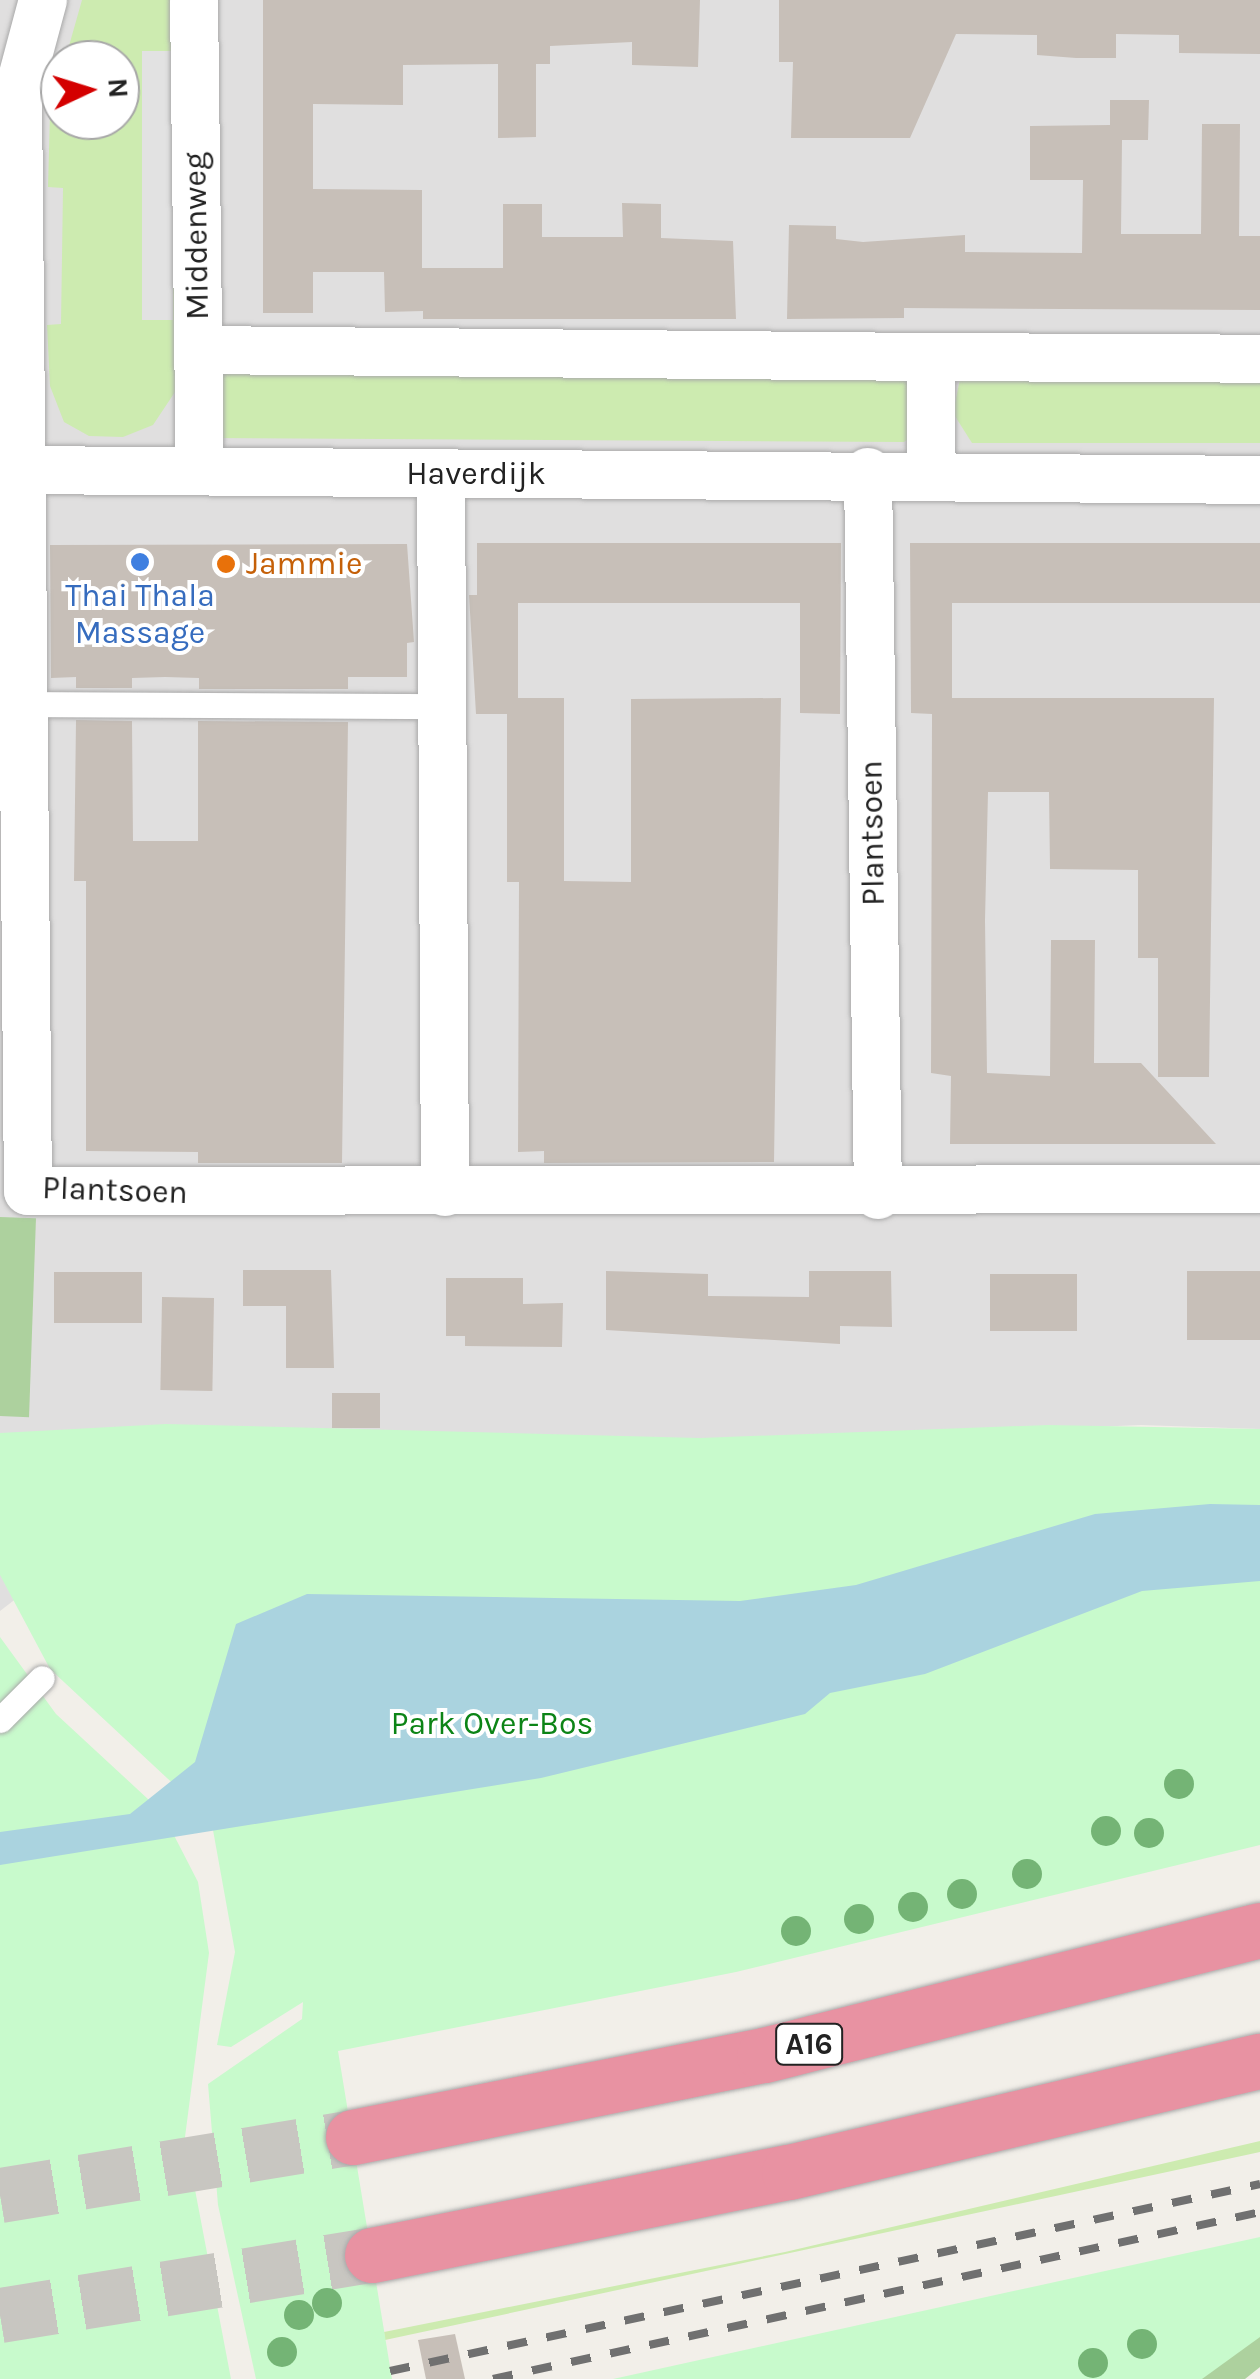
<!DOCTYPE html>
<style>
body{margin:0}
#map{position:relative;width:1260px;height:2379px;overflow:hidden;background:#f2efe9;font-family:Karla,sans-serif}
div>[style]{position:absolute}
.residential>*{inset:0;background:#e0dfdf}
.grass>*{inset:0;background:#cdebb0}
.forest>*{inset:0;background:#add19e;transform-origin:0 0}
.park>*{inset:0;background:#c8facc}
.parking>*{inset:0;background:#e2e2e2;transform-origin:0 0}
.water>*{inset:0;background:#aad3df}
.building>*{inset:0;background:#c7bfb8;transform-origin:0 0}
.highway-tunnel>*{height:55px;margin-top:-27.5px;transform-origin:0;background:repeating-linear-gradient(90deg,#c8c6c1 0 55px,transparent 0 83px)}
.roads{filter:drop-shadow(0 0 2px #a9a9a9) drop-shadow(0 0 2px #a9a9a9)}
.lane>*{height:25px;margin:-12.5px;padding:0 12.5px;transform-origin:12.5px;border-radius:12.5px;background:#fff}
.street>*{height:48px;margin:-24px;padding:0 24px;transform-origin:24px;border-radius:24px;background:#fff}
.highway>*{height:55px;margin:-27.5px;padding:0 27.5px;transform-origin:27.5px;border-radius:27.5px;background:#e892a2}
.rail>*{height:8px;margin-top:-4px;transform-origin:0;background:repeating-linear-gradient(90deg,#707070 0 20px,transparent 0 40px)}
.trees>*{width:30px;height:30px;margin:-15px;border-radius:50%;background:#74b475}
.dots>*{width:28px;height:28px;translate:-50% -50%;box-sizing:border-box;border:5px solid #fff;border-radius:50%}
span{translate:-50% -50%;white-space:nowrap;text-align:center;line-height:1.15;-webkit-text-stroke:8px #fff;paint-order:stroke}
.shield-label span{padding:2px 8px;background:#fff;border:2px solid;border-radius:8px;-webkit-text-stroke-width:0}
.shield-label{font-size:30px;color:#222;font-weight:700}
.street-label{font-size:32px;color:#222}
.food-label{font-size:32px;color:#c56008}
.left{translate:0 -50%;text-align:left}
.shop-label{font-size:32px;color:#366cbe}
.park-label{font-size:32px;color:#0c8416}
.north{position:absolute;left:40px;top:40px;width:100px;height:100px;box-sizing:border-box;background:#fff;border:2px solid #a7a7a7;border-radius:50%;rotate:86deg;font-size:28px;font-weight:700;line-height:40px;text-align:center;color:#222}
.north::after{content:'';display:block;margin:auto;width:35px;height:45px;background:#d40000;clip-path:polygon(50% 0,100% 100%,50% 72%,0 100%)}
</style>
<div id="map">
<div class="residential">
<i style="clip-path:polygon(evenodd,0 0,1260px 0,1260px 1429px,1141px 1425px,190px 1465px,0 1611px,0 0,60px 60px,120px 60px,120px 120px,60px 120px,60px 60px)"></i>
</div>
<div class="grass">
<i style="clip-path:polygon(82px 0,173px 0,175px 392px,153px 425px,123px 437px,89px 436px,64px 422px,50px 386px,47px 325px,61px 324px,63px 188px,48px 187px,50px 113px,60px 79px,60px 120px,120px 120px,120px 60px,65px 60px)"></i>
<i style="clip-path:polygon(1260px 367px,1260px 443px,972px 443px,953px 413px,962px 369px)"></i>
<i style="clip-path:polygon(907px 369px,916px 434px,904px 442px,209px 438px,209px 371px)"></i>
<i style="clip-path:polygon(1260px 2141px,1260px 2152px,385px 2340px,384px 2332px,785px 2252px)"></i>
</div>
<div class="forest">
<i style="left:0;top:1217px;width:36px;height:199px;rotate:2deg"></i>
<i style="clip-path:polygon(1260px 2301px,1260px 2367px,1245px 2379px,1172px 2379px)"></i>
</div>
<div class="park">
<i style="clip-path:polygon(166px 1424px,700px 1438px,1048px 1425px,1260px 1429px,1260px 1845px,736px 1972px,338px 2051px,392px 2379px,256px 2379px,218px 2205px,208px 2084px,302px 2019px,303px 2002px,231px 2047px,217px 2045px,235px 1952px,211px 1819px,50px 1669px,0 1575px,0 1433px)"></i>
<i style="clip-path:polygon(0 1637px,56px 1714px,162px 1812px,198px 1882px,209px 1953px,185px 2137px,231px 2379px,0 2379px)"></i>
<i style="clip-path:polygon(1260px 2237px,1260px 2337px,1202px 2379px,613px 2379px)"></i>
</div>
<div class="parking">
<i style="left:142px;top:51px;width:31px;height:269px"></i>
</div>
<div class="water">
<i style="clip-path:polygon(1210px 1504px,1260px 1505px,1260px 1581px,1142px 1591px,925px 1674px,830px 1693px,805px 1714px,541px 1778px,0 1865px,0 1832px,130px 1814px,195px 1762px,236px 1624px,307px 1594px,740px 1601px,856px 1585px,1095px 1514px)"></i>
</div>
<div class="building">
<i style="clip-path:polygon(263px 0,700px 0,698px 67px,632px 65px,632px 42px,550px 46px,550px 64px,536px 64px,536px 137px,498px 138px,498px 64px,403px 65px,403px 105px,313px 104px,313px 189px,422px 190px,422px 268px,503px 268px,503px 204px,542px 204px,542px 237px,623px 237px,622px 203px,661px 204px,661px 238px,733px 241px,736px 319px,423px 319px,423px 311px,385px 312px,384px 272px,313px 272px,313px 313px,263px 313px)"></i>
<i style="clip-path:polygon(779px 0,1260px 0,1260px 54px,1179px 53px,1179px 35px,1116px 34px,1116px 58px,1076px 58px,1037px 55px,1037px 35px,956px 34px,910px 138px,791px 138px,793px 62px,779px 62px)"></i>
<i style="clip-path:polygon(1110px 100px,1149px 100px,1148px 140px,1122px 140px,1121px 234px,1201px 234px,1202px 124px,1240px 124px,1239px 236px,1260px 236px,1260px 310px,904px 308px,904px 318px,787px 319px,789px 225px,836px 226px,836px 239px,863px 242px,965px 235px,965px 252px,1082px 253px,1083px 180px,1030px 180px,1030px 126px,1110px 125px)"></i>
<i style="clip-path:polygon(477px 543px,841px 543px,840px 714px,800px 713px,800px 603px,518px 603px,518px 698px,564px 698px,564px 881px,631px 882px,631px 699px,781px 698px,774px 1162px,544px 1163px,544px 1151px,518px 1152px,519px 882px,507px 882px,507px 714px,476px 714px,469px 595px,477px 595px)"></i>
<i style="clip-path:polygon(910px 543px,1260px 543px,1260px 603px,952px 603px,952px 698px,1214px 698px,1209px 1077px,1158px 1077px,1158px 958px,1138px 958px,1138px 870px,1050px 869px,1049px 792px,988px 792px,985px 920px,987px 1073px,1050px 1076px,1051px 940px,1095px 940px,1094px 1063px,1141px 1063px,1216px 1144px,950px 1144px,951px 1076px,931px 1073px,932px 714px,911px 713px)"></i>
<i style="clip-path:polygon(407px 544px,414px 642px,407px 643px,407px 677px,348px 677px,348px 689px,199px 689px,199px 678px,165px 677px,132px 678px,132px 688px,76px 688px,76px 677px,51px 678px,50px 545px)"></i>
<i style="clip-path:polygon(76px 720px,132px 721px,133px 841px,198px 841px,198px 721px,348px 722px,342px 1163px,198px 1163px,198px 1152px,86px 1151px,86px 881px,74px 881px)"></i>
<i style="clip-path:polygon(243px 1270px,331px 1270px,334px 1368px,286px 1368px,286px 1306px,243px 1306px)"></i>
<i style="clip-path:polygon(606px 1271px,708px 1274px,708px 1296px,809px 1297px,809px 1271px,891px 1271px,892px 1327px,840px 1326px,840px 1344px,606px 1330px)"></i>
<i style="left:1187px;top:1271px;width:73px;height:69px"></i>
<i style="left:54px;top:1272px;width:88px;height:51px"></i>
<i style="left:990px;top:1274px;width:87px;height:57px"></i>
<i style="clip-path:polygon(446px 1278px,523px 1278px,523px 1304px,563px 1303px,562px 1347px,465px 1346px,465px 1336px,446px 1336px)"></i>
<i style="left:214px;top:1298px;width:93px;height:52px;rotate:91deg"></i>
<i style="left:332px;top:1393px;width:48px;height:35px"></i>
<i style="clip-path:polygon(455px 2334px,465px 2379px,426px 2379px,418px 2340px)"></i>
</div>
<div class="highway-tunnel">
<i style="left:0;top:2195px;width:358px;rotate:-9.3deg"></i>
<i style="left:0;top:2315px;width:377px;rotate:-9.2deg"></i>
</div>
<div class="roads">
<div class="lane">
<i style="left:25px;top:704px;width:416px;rotate:0.3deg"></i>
<i style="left:0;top:1720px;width:59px;rotate:-45deg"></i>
</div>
<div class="street">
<i style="left:43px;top:0;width:96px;rotate:105deg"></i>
<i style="left:18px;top:93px;width:1098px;rotate:89.48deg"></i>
<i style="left:28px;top:1191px;width:1232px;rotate:-0.09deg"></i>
<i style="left:194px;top:0;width:471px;rotate:89.3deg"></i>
<i style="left:198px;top:350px;width:733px;rotate:0.55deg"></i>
<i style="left:931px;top:357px;width:116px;rotate:90deg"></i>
<i style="left:931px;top:357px;width:329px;rotate:0.3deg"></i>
<i style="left:21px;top:470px;width:1239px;rotate:0.46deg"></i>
<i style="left:868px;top:472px;width:723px;rotate:89.21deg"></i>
<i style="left:441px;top:475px;width:717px;rotate:89.68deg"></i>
</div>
<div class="highway">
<i style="left:353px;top:2137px;width:419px;rotate:-11.3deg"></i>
<i style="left:764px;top:2055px;width:512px;rotate:-14.14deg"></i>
<i style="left:372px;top:2255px;width:425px;rotate:-11.3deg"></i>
<i style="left:789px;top:2172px;width:484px;rotate:-13.3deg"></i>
</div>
</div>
<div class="rail">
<i style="left:390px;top:2371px;width:890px;rotate:-12.13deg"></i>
<i style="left:493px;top:2379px;width:785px;rotate:-12.28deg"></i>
</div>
<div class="trees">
<i style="left:1179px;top:1784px"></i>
<i style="left:1106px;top:1831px"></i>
<i style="left:1149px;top:1833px"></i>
<i style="left:1027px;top:1874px"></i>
<i style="left:962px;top:1894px"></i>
<i style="left:913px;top:1907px"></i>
<i style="left:859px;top:1919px"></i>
<i style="left:796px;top:1931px"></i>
<i style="left:327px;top:2303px"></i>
<i style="left:299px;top:2315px"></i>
<i style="left:1142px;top:2344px"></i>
<i style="left:282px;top:2352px"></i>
<i style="left:1093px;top:2363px"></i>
</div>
<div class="dots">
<i style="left:140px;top:562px;background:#3f7fe0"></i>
<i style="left:226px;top:564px;background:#e8710a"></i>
</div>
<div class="shield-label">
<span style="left:809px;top:2044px">A16</span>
</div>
<div class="street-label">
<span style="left:197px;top:236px;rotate:-91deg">Middenweg</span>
<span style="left:476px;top:474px">Haverdijk</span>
<span style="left:873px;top:833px;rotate:-91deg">Plantsoen</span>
<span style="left:115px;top:1191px;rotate:2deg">Plantsoen</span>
</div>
<div class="food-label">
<span class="left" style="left:246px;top:564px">Jammie</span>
</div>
<div class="shop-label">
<span style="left:140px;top:615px">Thai Thala<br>Massage</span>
</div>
<div class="park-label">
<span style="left:492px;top:1724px">Park Over-Bos</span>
</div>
<div class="north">N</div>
</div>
